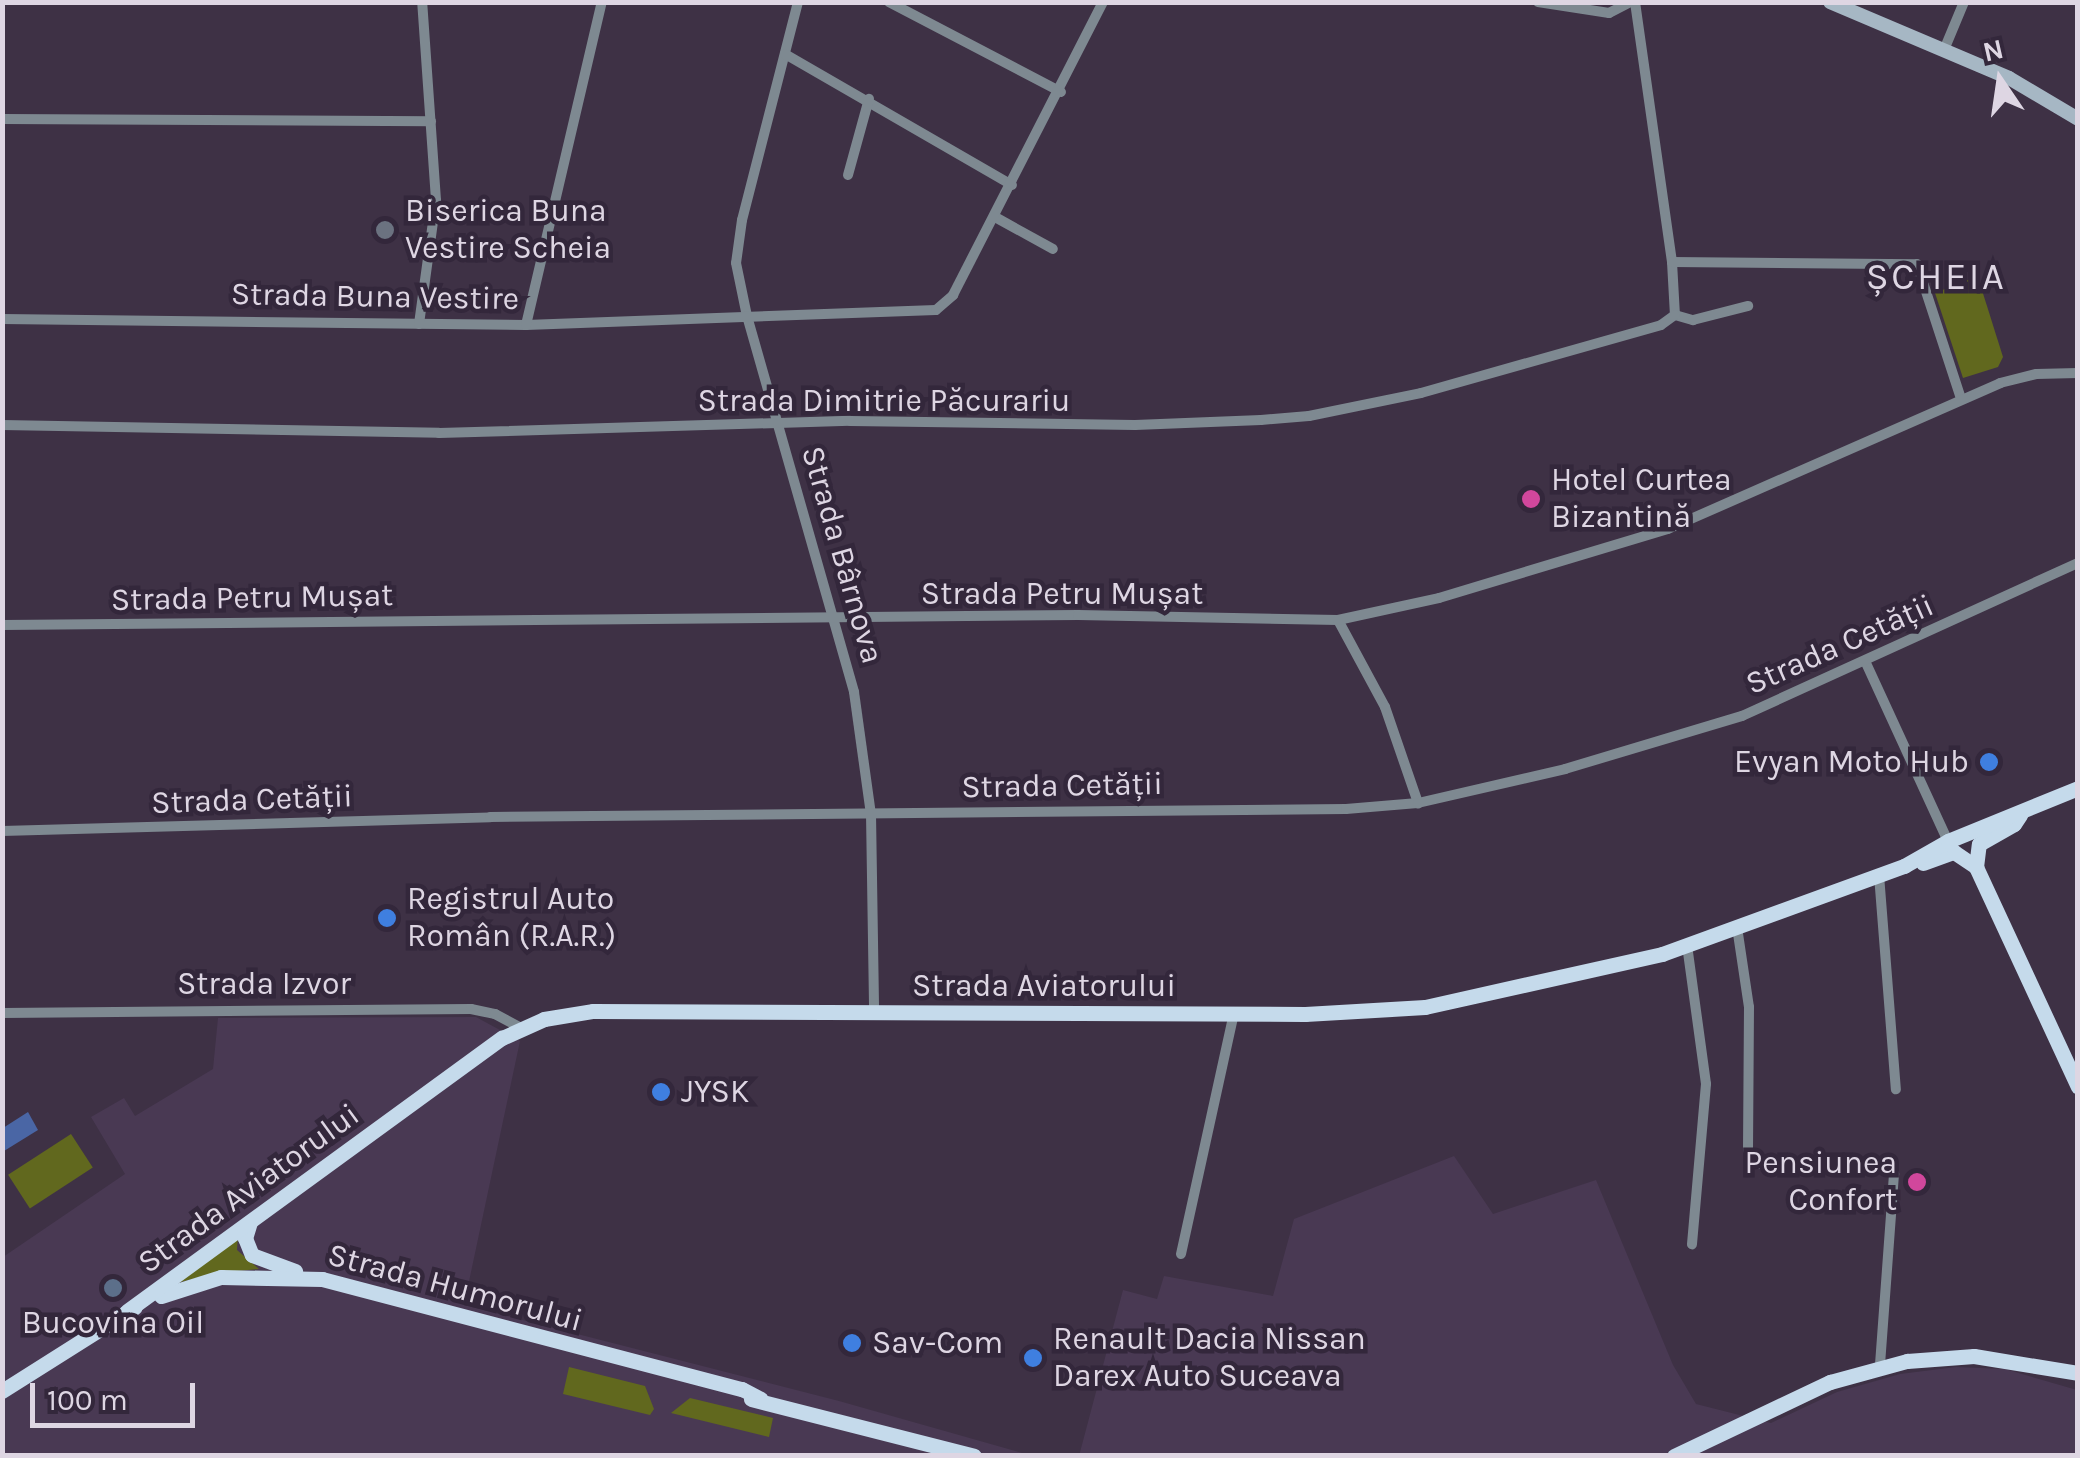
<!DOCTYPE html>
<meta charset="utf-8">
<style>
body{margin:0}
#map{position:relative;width:2080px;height:1458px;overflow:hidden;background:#3e3145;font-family:Karla,sans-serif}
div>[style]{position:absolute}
.built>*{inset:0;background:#493953}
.green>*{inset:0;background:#61681e;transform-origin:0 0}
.water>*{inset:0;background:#4a66a5}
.street>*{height:10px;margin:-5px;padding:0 5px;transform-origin:5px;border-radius:5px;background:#7e8991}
.secondary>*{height:14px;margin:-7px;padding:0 7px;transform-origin:7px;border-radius:7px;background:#a6b7c4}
.primary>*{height:15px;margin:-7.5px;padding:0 7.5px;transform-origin:7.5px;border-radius:7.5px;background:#c5daeb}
.dots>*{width:28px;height:28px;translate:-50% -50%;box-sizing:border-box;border:5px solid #33273b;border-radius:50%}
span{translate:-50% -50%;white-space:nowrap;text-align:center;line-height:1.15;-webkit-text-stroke:9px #33273b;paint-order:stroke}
.poi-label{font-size:32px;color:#ded6e3}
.left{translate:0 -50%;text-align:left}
.right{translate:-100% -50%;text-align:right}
.street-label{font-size:32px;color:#ded6e3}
.quarter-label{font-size:38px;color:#ded6e3;letter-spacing:2.5px}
.frame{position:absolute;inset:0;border:5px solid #ded6e3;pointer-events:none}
.north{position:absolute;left:1950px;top:30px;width:100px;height:100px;-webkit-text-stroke:8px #33273b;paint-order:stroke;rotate:347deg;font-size:28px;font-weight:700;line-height:40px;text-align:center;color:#ded6e3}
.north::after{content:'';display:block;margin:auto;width:35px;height:45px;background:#ded6e3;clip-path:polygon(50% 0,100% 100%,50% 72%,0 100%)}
.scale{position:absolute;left:30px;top:1383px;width:165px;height:45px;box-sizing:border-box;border:5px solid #ded6e3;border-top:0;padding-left:12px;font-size:30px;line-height:35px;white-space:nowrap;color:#ded6e3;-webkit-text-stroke:8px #33273b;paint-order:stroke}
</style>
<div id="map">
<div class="built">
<i style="clip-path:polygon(476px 1017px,520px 1041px,464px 1305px,839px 1401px,1029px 1455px,3px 1456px,3px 1257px,125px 1174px,91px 1117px,124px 1098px,135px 1116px,213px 1069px,218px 1018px)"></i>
<i style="clip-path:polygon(1454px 1156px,1493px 1214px,1596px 1180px,1673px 1365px,1696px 1404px,1771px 1423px,1837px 1392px,1900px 1374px,1956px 1367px,2005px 1369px,2077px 1390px,2077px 1455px,1079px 1456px,1123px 1290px,1157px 1299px,1164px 1276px,1273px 1296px,1294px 1219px)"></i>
</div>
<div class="green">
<i style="clip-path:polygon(1970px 279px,1981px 287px,2003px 357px,1998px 367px,1963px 378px,1935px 293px)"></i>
<i style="left:71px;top:1134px;width:40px;height:75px;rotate:57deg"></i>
<i style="clip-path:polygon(238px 1235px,237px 1250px,259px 1269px,216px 1273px,177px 1283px)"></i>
<i style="clip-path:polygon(569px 1367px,645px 1386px,654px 1409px,650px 1415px,563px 1394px)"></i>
<i style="clip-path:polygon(690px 1398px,773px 1418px,769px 1437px,671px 1413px)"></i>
</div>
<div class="water">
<i style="clip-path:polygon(28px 1112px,38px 1130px,4px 1151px,3px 1128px)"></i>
</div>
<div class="street">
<i style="left:798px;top:2px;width:225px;rotate:104.4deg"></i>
<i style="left:742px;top:220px;width:43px;rotate:97.9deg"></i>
<i style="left:736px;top:263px;width:54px;rotate:78.3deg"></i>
<i style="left:747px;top:316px;width:391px;rotate:74.1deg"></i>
<i style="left:854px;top:692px;width:123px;rotate:82.1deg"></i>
<i style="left:871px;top:814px;width:199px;rotate:89.1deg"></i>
<i style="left:889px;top:2px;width:194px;rotate:27.6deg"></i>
<i style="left:1538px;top:2px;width:72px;rotate:8.8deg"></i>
<i style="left:1609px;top:13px;width:25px;rotate:-27deg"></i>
<i style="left:1635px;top:2px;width:263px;rotate:81.9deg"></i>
<i style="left:1672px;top:262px;width:53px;rotate:86.8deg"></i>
<i style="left:1944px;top:50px;width:52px;rotate:-67.4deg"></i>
<i style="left:785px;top:54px;width:262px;rotate:30deg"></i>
<i style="left:2px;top:119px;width:429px;rotate:0.3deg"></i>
<i style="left:848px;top:175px;width:79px;rotate:-74.6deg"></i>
<i style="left:995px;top:217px;width:66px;rotate:28.9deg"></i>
<i style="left:1672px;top:262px;width:245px;rotate:0.5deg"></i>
<i style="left:1917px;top:264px;width:142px;rotate:71.9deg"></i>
<i style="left:1675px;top:315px;width:19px;rotate:16deg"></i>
<i style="left:1693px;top:320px;width:57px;rotate:-14.3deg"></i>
<i style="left:2px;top:319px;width:524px;rotate:0.66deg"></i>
<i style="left:526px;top:325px;width:410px;rotate:-2.1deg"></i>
<i style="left:936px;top:310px;width:23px;rotate:-41deg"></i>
<i style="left:953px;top:295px;width:329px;rotate:-62.9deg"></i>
<i style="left:419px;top:324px;width:125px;rotate:-82.2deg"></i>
<i style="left:436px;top:200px;width:198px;rotate:-94deg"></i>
<i style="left:526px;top:325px;width:332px;rotate:-76.8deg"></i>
<i style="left:2px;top:425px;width:437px;rotate:1deg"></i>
<i style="left:439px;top:433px;width:411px;rotate:-1.7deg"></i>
<i style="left:850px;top:421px;width:285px;rotate:0.8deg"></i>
<i style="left:1135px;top:425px;width:126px;rotate:-2.3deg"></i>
<i style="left:1261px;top:420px;width:48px;rotate:-4.8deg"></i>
<i style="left:1309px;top:416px;width:114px;rotate:-11.6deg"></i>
<i style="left:1421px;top:393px;width:249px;rotate:-15.8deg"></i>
<i style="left:1661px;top:325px;width:17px;rotate:-36deg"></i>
<i style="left:1338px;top:620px;width:99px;rotate:61.6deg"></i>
<i style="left:1385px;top:707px;width:102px;rotate:71deg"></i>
<i style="left:2px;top:625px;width:1076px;rotate:-0.53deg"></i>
<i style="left:1078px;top:615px;width:260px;rotate:1.1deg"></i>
<i style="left:1338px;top:620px;width:103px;rotate:-12.3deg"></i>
<i style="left:1439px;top:598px;width:239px;rotate:-16.8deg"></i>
<i style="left:1668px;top:529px;width:363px;rotate:-23.7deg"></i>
<i style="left:2000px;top:383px;width:37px;rotate:-14deg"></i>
<i style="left:2036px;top:374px;width:42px;rotate:-1.4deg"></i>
<i style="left:1866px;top:663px;width:196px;rotate:65.3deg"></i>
<i style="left:2px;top:831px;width:488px;rotate:-1.6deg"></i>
<i style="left:490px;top:817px;width:856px;rotate:-0.54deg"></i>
<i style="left:1346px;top:809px;width:72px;rotate:-4.8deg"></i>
<i style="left:1418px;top:803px;width:151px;rotate:-13deg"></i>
<i style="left:1565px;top:769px;width:185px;rotate:-16.7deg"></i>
<i style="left:1742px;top:716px;width:369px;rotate:-24.5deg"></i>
<i style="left:1879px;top:875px;width:215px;rotate:85.5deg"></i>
<i style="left:1737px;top:927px;width:81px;rotate:81.5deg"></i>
<i style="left:1749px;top:1007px;width:142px;rotate:90.4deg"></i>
<i style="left:1748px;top:1149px;width:15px;rotate:74deg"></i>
<i style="left:1752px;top:1163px;width:76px;rotate:4.5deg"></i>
<i style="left:1828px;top:1169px;width:24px;rotate:-17deg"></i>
<i style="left:1851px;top:1162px;width:31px;rotate:4deg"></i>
<i style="left:1882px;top:1164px;width:16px;rotate:40deg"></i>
<i style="left:1894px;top:1174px;width:193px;rotate:94.2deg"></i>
<i style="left:1687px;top:945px;width:140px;rotate:82.2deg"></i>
<i style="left:1706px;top:1084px;width:161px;rotate:95deg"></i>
<i style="left:2px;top:1013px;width:469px;rotate:-0.5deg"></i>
<i style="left:471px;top:1009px;width:25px;rotate:12deg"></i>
<i style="left:495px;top:1014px;width:30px;rotate:28deg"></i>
<i style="left:1181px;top:1254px;width:247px;rotate:-77.6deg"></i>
</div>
<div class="secondary">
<i style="left:1830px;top:2px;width:194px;rotate:23deg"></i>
<i style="left:2009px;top:78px;width:80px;rotate:30.7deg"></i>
</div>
<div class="primary">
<i style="left:1923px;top:863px;width:33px;rotate:-20deg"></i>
<i style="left:1954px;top:852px;width:27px;rotate:34deg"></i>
<i style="left:1976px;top:867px;width:242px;rotate:65.1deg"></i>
<i style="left:1976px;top:867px;width:23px;rotate:-83deg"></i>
<i style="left:1979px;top:844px;width:40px;rotate:-29.7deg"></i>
<i style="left:2014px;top:824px;width:11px;rotate:-56deg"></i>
<i style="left:250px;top:1222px;width:17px;rotate:107deg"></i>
<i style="left:245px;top:1238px;width:18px;rotate:68deg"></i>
<i style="left:252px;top:1255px;width:46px;rotate:20.4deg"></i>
<i style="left:161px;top:1296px;width:63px;rotate:-17.6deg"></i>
<i style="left:221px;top:1277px;width:101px;rotate:1.1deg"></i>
<i style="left:322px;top:1279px;width:434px;rotate:14.7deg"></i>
<i style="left:742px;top:1389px;width:21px;rotate:28deg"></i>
<i style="left:127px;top:1311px;width:464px;rotate:-36.1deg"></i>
<i style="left:502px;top:1038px;width:46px;rotate:-24.3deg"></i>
<i style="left:544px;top:1019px;width:50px;rotate:-9.3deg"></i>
<i style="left:593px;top:1011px;width:712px;rotate:0.24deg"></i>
<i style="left:1305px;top:1014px;width:120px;rotate:-3.3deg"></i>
<i style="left:1425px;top:1007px;width:243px;rotate:-12.6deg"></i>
<i style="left:1662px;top:954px;width:258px;rotate:-20deg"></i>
<i style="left:1904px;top:866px;width:51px;rotate:-29.6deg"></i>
<i style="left:1948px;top:841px;width:140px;rotate:-22.2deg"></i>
<i style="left:2px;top:1391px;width:157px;rotate:-32.3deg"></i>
<i style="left:751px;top:1399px;width:230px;rotate:14.3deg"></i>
<i style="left:1674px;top:1456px;width:173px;rotate:-25.4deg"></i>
<i style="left:1830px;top:1382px;width:80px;rotate:-15.3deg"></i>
<i style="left:1907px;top:1361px;width:67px;rotate:-4.3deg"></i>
<i style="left:1974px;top:1356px;width:105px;rotate:9.3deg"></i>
</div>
<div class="dots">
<i style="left:385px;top:230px;background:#6b7280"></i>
<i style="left:1531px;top:499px;background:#d1479c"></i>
<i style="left:1989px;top:762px;background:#3f7fe0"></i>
<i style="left:387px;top:918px;background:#3f7fe0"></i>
<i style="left:661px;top:1092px;background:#3f7fe0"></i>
<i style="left:1917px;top:1182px;background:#d1479c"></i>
<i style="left:113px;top:1288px;background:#5c6f8a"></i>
<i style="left:852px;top:1343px;background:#3f7fe0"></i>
<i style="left:1033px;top:1358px;background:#3f7fe0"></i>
</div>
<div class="poi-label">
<span class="left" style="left:405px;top:230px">Biserica Buna<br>Vestire Scheia</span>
<span class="left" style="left:1551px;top:499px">Hotel Curtea<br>Bizantină</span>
<span class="right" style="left:1969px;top:762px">Evyan Moto Hub</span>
<span class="left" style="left:407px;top:918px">Registrul Auto<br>Român (R.A.R.)</span>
<span class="left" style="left:681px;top:1092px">JYSK</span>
<span class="right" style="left:1897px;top:1182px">Pensiunea<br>Confort</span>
<span style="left:113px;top:1323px">Bucovina Oil</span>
<span class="left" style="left:1053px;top:1358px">Renault Dacia Nissan<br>Darex Auto Suceava</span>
<span class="left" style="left:872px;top:1343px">Sav-Com</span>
</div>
<div class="street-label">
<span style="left:375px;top:297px;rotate:1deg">Strada Buna Vestire</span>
<span style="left:884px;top:401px">Strada Dimitrie Păcurariu</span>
<span style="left:842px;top:555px;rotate:74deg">Strada Bârnova</span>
<span style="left:1062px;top:594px">Strada Petru Mușat</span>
<span style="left:252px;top:598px;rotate:-1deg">Strada Petru Mușat</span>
<span style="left:1840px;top:645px;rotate:-24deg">Strada Cetății</span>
<span style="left:1062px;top:786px;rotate:-1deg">Strada Cetății</span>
<span style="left:252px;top:800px;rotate:-2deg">Strada Cetății</span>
<span style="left:264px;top:984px">Strada Izvor</span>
<span style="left:1044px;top:986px">Strada Aviatorului</span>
<span style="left:249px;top:1189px;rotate:-36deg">Strada Aviatorului</span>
<span style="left:455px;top:1288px;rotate:15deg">Strada Humorului</span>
</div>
<div class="quarter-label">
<span style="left:1936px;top:277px">ȘCHEIA</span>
</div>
<div class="frame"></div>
<div class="north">N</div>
<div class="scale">100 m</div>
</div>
